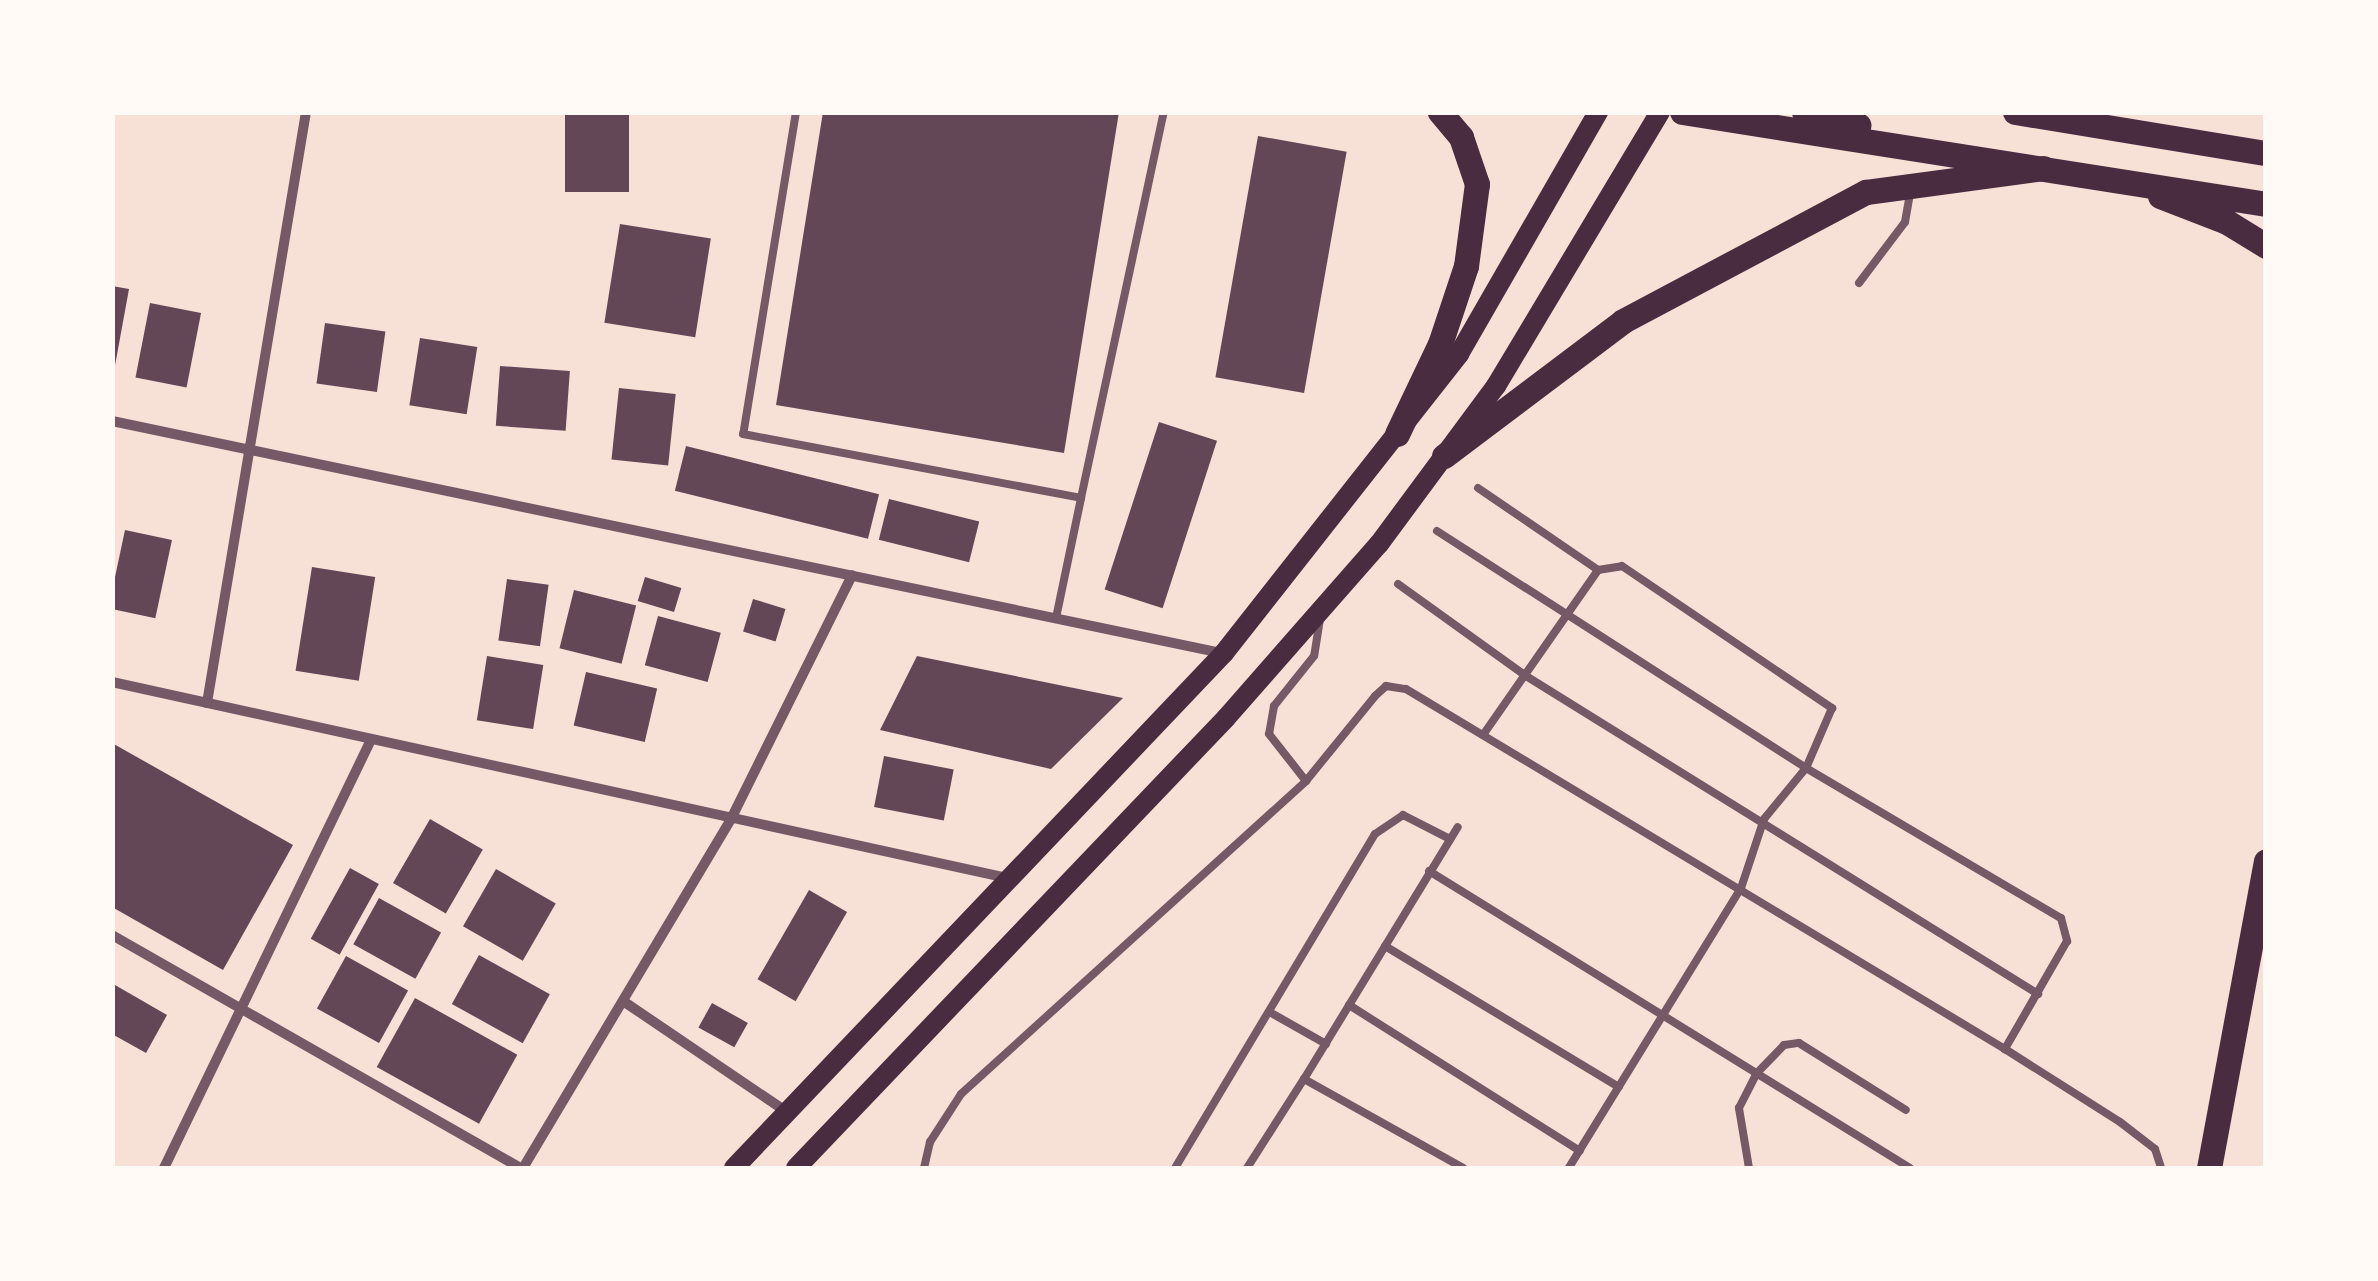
<!DOCTYPE html>
<style>
body{margin:0}
#map{position:relative;width:2378px;height:1281px;overflow:hidden;background:#f7e1d7;font-family:"Sofia Sans Condensed",sans-serif}
div>[style]{position:absolute}
.building>*{inset:0;background:#644757;transform-origin:0 0}
.service>*{height:8px;margin:-4px;padding:0 4px;transform-origin:4px;border-radius:4px;background:#755966}
.minor>*{height:10px;margin:-5px;padding:0 5px;transform-origin:5px;border-radius:5px;background:#755966}
.secondary>*{height:20px;margin:-10px;padding:0 10px;transform-origin:10px;border-radius:10px;background:#4a2c40}
.primary>*{height:25px;margin:-12.5px;padding:0 12.5px;transform-origin:12.5px;border-radius:12.5px;background:#4a2c40}
.trunk>*{height:25px;margin:-12.5px;padding:0 12.5px;transform-origin:12.5px;border-radius:12.5px;background:#4a2c40}
span{translate:-50% -50%;white-space:nowrap;text-align:center;line-height:1.15;-webkit-text-stroke:8px #fffaf5;paint-order:stroke}
.frame{position:absolute;inset:0;border:115px solid #fffaf5;pointer-events:none}
</style>
<div id="map">
<div class="building">
<i style="left:565px;top:112px;width:64px;height:80px"></i>
<i style="clip-path:polygon(823px 112px,1119px 112px,1064px 453px,776px 405px)"></i>
<i style="left:1258px;top:136px;width:90px;height:245px;rotate:10deg"></i>
<i style="left:620px;top:224px;width:92px;height:100px;rotate:9deg"></i>
<i style="clip-path:polygon(112px 286px,129px 289px,114px 371px,112px 370px)"></i>
<i style="left:150px;top:303px;width:52px;height:76px;rotate:11deg"></i>
<i style="left:325px;top:323px;width:61px;height:61px;rotate:8deg"></i>
<i style="left:420px;top:338px;width:58px;height:68px;rotate:9deg"></i>
<i style="left:500px;top:366px;width:70px;height:60px;rotate:4deg"></i>
<i style="left:619px;top:388px;width:57px;height:72px;rotate:6deg"></i>
<i style="left:1159px;top:422px;width:61px;height:176px;rotate:18deg"></i>
<i style="left:686px;top:446px;width:199px;height:46px;rotate:14deg"></i>
<i style="left:889px;top:499px;width:93px;height:42px;rotate:14deg"></i>
<i style="left:125px;top:530px;width:48px;height:80px;rotate:12deg"></i>
<i style="left:312px;top:567px;width:64px;height:105px;rotate:9deg"></i>
<i style="left:645px;top:577px;width:38px;height:25px;rotate:17deg"></i>
<i style="left:507px;top:579px;width:42px;height:62px;rotate:8deg"></i>
<i style="left:574px;top:590px;width:64px;height:60px;rotate:14deg"></i>
<i style="left:753px;top:599px;width:34px;height:34px;rotate:17deg"></i>
<i style="left:658px;top:616px;width:65px;height:51px;rotate:15deg"></i>
<i style="left:487px;top:656px;width:57px;height:65px;rotate:9deg"></i>
<i style="clip-path:polygon(917px 656px,1123px 698px,1051px 769px,880px 730px)"></i>
<i style="left:586px;top:672px;width:73px;height:55px;rotate:13deg"></i>
<i style="clip-path:polygon(112px 743px,293px 845px,223px 970px,112px 907px)"></i>
<i style="left:884px;top:756px;width:71px;height:52px;rotate:11deg"></i>
<i style="left:430px;top:819px;width:61px;height:74px;rotate:30deg"></i>
<i style="left:350px;top:868px;width:33px;height:81px;rotate:29deg"></i>
<i style="left:496px;top:869px;width:69px;height:66px;rotate:30deg"></i>
<i style="left:809px;top:890px;width:44px;height:103px;rotate:30deg"></i>
<i style="left:379px;top:898px;width:71px;height:53px;rotate:29deg"></i>
<i style="left:479px;top:955px;width:81px;height:56px;rotate:29deg"></i>
<i style="left:346px;top:956px;width:71px;height:60px;rotate:29deg"></i>
<i style="clip-path:polygon(115px 985px,167px 1015px,146px 1053px,112px 1034px)"></i>
<i style="left:415px;top:998px;width:117px;height:79px;rotate:29deg"></i>
<i style="left:712px;top:1003px;width:41px;height:28px;rotate:29deg"></i>
</div>
<div class="service">
<i style="left:796px;top:112px;width:326px;rotate:99.3deg"></i>
<i style="left:743px;top:434px;width:344px;rotate:10.7deg"></i>
<i style="left:1081px;top:498px;width:395px;rotate:-77.9deg"></i>
<i style="left:1859px;top:283px;width:76px;rotate:-53deg"></i>
<i style="left:1905px;top:222px;width:34px;rotate:-80deg"></i>
<i style="left:1478px;top:488px;width:145px;rotate:34.3deg"></i>
<i style="left:1437px;top:531px;width:439px;rotate:32.7deg"></i>
<i style="left:1806px;top:768px;width:296px;rotate:30.5deg"></i>
<i style="left:2061px;top:918px;width:24px;rotate:75deg"></i>
<i style="left:2067px;top:941px;width:125px;rotate:119.9deg"></i>
<i style="left:1398px;top:584px;width:158px;rotate:35.7deg"></i>
<i style="left:1526px;top:676px;width:603px;rotate:31.84deg"></i>
<i style="left:1056px;top:618px;width:123px;rotate:-78.2deg"></i>
<i style="left:1320px;top:619px;width:37px;rotate:99deg"></i>
<i style="left:1314px;top:656px;width:64px;rotate:128.7deg"></i>
<i style="left:1274px;top:706px;width:28px;rotate:100deg"></i>
<i style="left:1269px;top:734px;width:60px;rotate:51.8deg"></i>
<i style="left:1306px;top:781px;width:109px;rotate:-50.9deg"></i>
<i style="left:1375px;top:696px;width:15px;rotate:-42deg"></i>
<i style="left:1386px;top:686px;width:20px;rotate:9deg"></i>
<i style="left:1406px;top:689px;width:699px;rotate:31.01deg"></i>
<i style="left:2005px;top:1049px;width:136px;rotate:32.4deg"></i>
<i style="left:2120px;top:1122px;width:44px;rotate:37.6deg"></i>
<i style="left:2155px;top:1149px;width:20px;rotate:72deg"></i>
<i style="left:1483px;top:735px;width:201px;rotate:-55.1deg"></i>
<i style="left:1598px;top:570px;width:24px;rotate:-9deg"></i>
<i style="left:1622px;top:566px;width:254px;rotate:34.1deg"></i>
<i style="left:1832px;top:708px;width:65px;rotate:113.4deg"></i>
<i style="left:1806px;top:768px;width:66px;rotate:129.5deg"></i>
<i style="left:1764px;top:819px;width:73px;rotate:108.4deg"></i>
<i style="left:1741px;top:888px;width:329px;rotate:121.6deg"></i>
<i style="left:1429px;top:871px;width:565px;rotate:31.69deg"></i>
<i style="left:1385px;top:946px;width:273px;rotate:31.1deg"></i>
<i style="left:1349px;top:1005px;width:273px;rotate:32.3deg"></i>
<i style="left:1273px;top:1014px;width:61px;rotate:29.5deg"></i>
<i style="left:1304px;top:1079px;width:295px;rotate:-58.6deg"></i>
<i style="left:924px;top:1168px;width:27px;rotate:-77deg"></i>
<i style="left:930px;top:1142px;width:57px;rotate:-57.1deg"></i>
<i style="left:961px;top:1094px;width:466px;rotate:-42.2deg"></i>
<i style="left:1175px;top:1168px;width:389px;rotate:-59.1deg"></i>
<i style="left:1375px;top:834px;width:34px;rotate:-34deg"></i>
<i style="left:1403px;top:815px;width:53px;rotate:27.1deg"></i>
<i style="left:1247px;top:1168px;width:106px;rotate:-57.4deg"></i>
<i style="left:1304px;top:1079px;width:182px;rotate:29.2deg"></i>
<i style="left:1749px;top:1168px;width:61px;rotate:-99.5deg"></i>
<i style="left:1739px;top:1108px;width:38px;rotate:-63deg"></i>
<i style="left:1756px;top:1074px;width:40px;rotate:-46deg"></i>
<i style="left:1784px;top:1045px;width:15px;rotate:-8deg"></i>
<i style="left:1799px;top:1043px;width:126px;rotate:32.1deg"></i>
</div>
<div class="minor">
<i style="left:112px;top:421px;width:1134px;rotate:11.81deg"></i>
<i style="left:112px;top:682px;width:916px;rotate:12.35deg"></i>
<i style="left:207px;top:703px;width:599px;rotate:-80.49deg"></i>
<i style="left:112px;top:935px;width:470px;rotate:29.7deg"></i>
<i style="left:623px;top:1001px;width:198px;rotate:34.1deg"></i>
<i style="left:164px;top:1168px;width:476px;rotate:-64.2deg"></i>
<i style="left:523px;top:1168px;width:409px;rotate:-59.2deg"></i>
<i style="left:732px;top:817px;width:270px;rotate:-63.6deg"></i>
</div>
<div class="secondary">
<i style="left:734px;top:1168px;width:711px;rotate:-46.42deg"></i>
<i style="left:1224px;top:653px;width:380px;rotate:-51.8deg"></i>
<i style="left:1459px;top:354px;width:279px;rotate:-60.1deg"></i>
<i style="left:796px;top:1168px;width:622px;rotate:-46.3deg"></i>
<i style="left:1226px;top:718px;width:232px;rotate:-48.7deg"></i>
<i style="left:1379px;top:544px;width:197px;rotate:-53.5deg"></i>
<i style="left:1496px;top:386px;width:319px;rotate:-59.1deg"></i>
</div>
<div class="primary">
<i style="left:1682px;top:112px;width:591px;rotate:8.95deg"></i>
<i style="left:1804px;top:112px;width:56px;rotate:13.5deg"></i>
<i style="left:2160px;top:196px;width:72px;rotate:21.2deg"></i>
<i style="left:2227px;top:222px;width:46px;rotate:31.6deg"></i>
<i style="left:1397px;top:434px;width:100px;rotate:-64.5deg"></i>
<i style="left:1440px;top:344px;width:82px;rotate:-71.6deg"></i>
<i style="left:1466px;top:266px;width:83px;rotate:-82.4deg"></i>
<i style="left:1477px;top:184px;width:50px;rotate:-108.8deg"></i>
<i style="left:1461px;top:137px;width:33px;rotate:-130deg"></i>
<i style="left:1444px;top:456px;width:224px;rotate:-37deg"></i>
<i style="left:1623px;top:321px;width:275px;rotate:-28deg"></i>
<i style="left:1866px;top:192px;width:179px;rotate:-7.7deg"></i>
<i style="left:2209px;top:1168px;width:312px;rotate:-79.5deg"></i>
</div>
<div class="trunk">
<i style="left:2015px;top:112px;width:254px;rotate:9.3deg"></i>
</div>
<div class="frame"></div>
</div>
